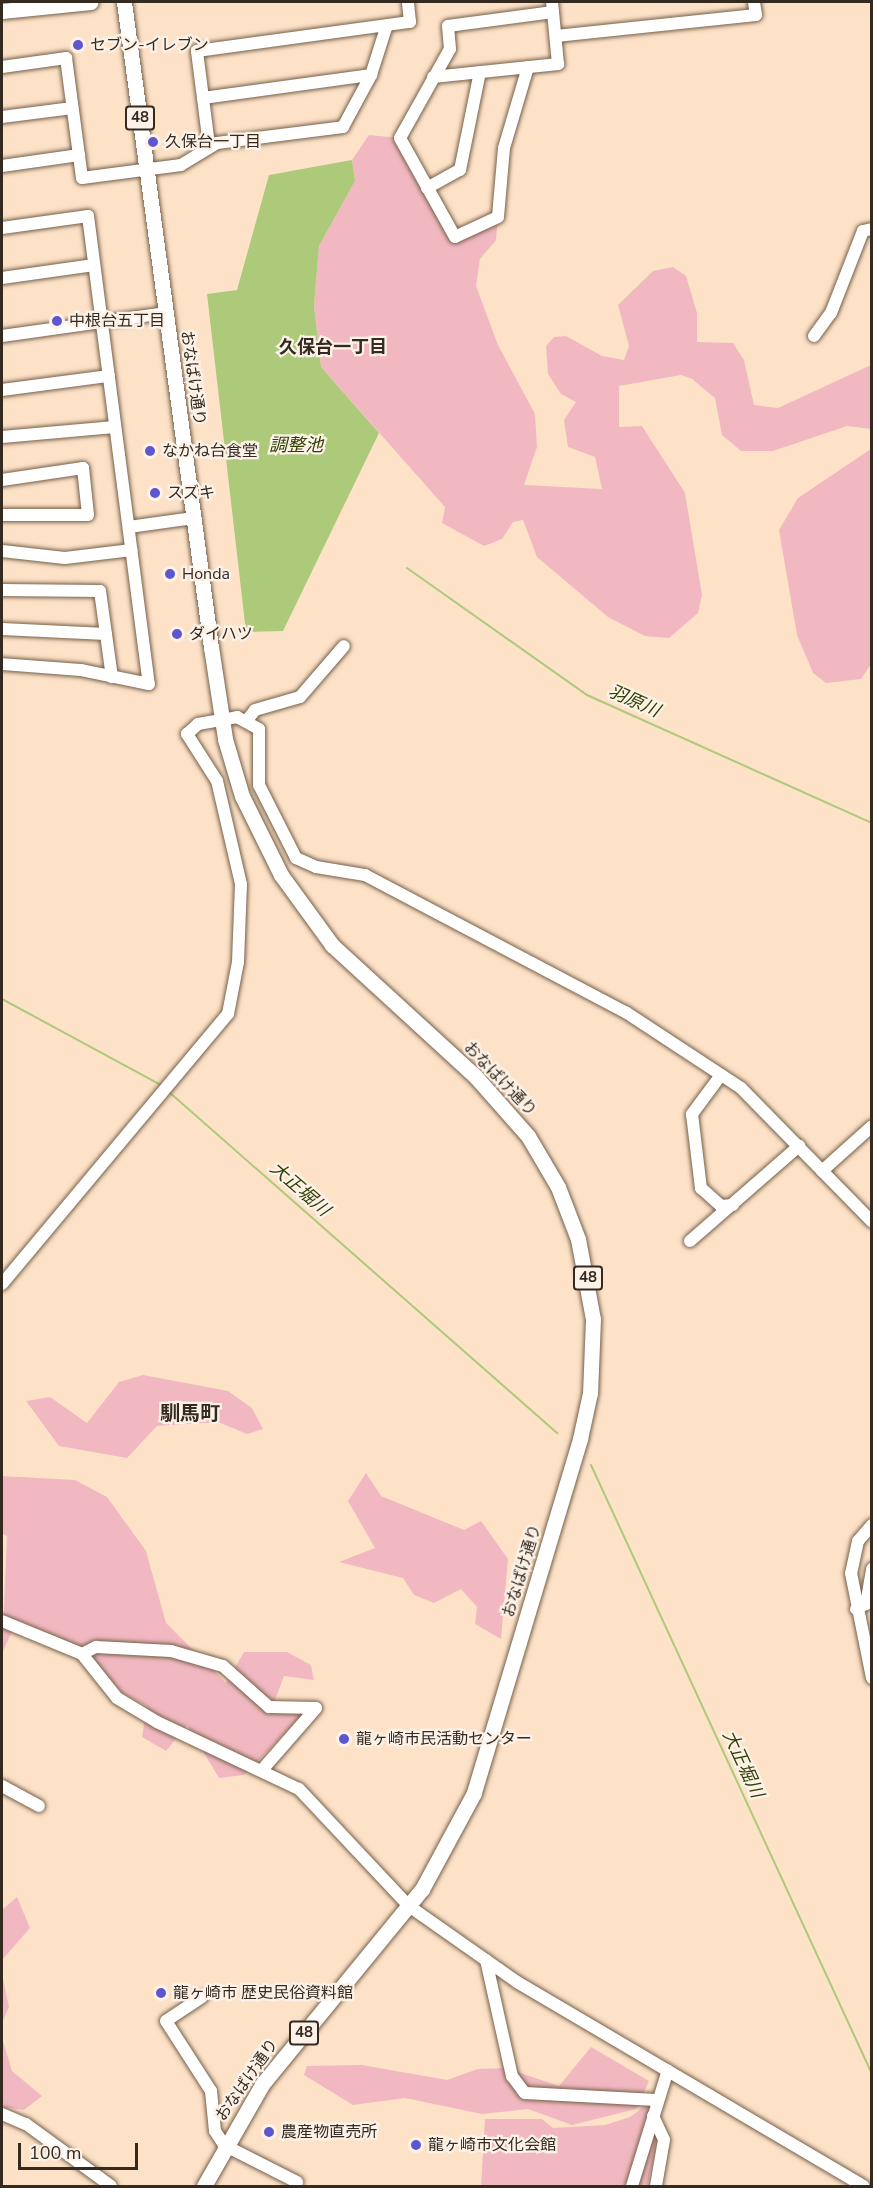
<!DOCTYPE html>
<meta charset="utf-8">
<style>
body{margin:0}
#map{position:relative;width:873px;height:2188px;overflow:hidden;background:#fde2c8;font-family:"Nunito Sans","Noto Sans JP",sans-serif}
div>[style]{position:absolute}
.green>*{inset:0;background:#f2b8c1}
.water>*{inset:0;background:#adca7b}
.stream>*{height:2px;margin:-1px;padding:0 1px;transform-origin:1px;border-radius:1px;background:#adca7b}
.roads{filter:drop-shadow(0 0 2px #766049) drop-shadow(0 0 2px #766049)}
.minor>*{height:12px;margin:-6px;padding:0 6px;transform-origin:6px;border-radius:6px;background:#fff}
.major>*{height:15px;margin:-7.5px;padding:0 7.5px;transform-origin:7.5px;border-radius:7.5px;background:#fff}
.dots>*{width:16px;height:16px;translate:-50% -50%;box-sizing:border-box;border:3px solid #fdf2e8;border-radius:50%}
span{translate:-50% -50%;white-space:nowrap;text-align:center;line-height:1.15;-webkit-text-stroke:4.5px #fdf2e8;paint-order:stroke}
.shield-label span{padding:2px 4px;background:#fdf2e8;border:2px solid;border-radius:4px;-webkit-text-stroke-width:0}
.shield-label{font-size:15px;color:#342a20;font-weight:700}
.poi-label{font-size:16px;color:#342a20}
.left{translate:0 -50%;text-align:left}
.street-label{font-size:16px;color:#342a20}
.neighbourhood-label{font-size:18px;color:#342a20;font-weight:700}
.water-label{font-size:18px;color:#304105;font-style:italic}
.quarter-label{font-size:20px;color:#342a20;font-weight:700}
.frame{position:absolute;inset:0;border:3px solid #342a20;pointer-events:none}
.scale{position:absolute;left:18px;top:2143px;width:120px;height:27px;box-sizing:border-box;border:3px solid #342a20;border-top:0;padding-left:8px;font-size:18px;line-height:21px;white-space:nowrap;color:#342a20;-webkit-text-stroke:4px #fdf2e8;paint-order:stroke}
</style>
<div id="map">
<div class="green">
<i style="clip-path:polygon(369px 135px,400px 138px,454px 237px,498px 217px,496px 240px,480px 259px,476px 286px,498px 345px,535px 414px,537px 447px,524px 485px,602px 489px,595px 457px,568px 447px,564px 420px,576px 402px,561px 394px,548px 374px,546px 346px,554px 337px,566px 336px,602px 356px,624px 360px,629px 346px,618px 305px,653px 271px,673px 267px,686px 276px,697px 313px,697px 342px,733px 343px,744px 360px,754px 405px,778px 408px,871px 365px,871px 429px,847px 426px,773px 451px,741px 451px,722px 435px,715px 398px,692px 379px,681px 375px,619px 386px,619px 427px,642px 426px,685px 493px,702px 595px,698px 613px,669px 638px,645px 636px,608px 617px,537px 557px,523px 520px,513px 522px,502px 539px,484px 546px,442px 523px,445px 507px,321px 367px,314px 306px,319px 246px,355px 181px,352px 160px)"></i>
<i style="clip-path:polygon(871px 449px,871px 664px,861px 679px,826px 683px,813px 673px,797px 635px,779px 530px,798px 498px)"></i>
<i style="clip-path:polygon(143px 1375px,228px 1391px,252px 1408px,263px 1429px,247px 1434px,218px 1422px,157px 1426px,127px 1458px,59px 1446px,26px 1401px,50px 1397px,87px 1423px,119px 1382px)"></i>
<i style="clip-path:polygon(366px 1473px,381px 1496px,464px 1530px,481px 1521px,508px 1559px,501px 1639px,475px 1624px,477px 1607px,461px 1589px,434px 1603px,414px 1595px,403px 1578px,339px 1562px,375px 1548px,348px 1501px)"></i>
<i style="clip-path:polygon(2px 1476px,75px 1480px,107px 1497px,146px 1551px,166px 1623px,226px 1683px,244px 1652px,287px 1652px,311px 1665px,314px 1680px,284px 1676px,275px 1700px,302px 1715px,244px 1775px,219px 1778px,187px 1725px,166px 1751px,142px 1737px,147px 1706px,122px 1693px,84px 1650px,17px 1621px,2px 1653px,7px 1536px,2px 1534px)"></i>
<i style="clip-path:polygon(17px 1897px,30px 1928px,2px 1960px,2px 1910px)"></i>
<i style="clip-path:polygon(2px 1974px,9px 2007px,2px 2023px)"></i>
<i style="clip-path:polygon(2px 2038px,12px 2071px,42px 2096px,24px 2110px,2px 2107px)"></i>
<i style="clip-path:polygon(591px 2047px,649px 2081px,636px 2109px,572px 2125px,528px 2109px,482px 2114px,405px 2098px,353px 2105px,304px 2075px,307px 2066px,362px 2065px,447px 2080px,478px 2069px,506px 2068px,559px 2086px)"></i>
<i style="clip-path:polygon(649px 2103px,659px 2136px,647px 2186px,481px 2186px,485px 2119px,542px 2119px,553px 2128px,605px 2125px,630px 2117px)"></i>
</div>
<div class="water">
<i style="clip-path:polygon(352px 160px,355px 181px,319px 246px,314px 306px,321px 367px,379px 433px,283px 631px,246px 632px,207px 294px,237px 290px,269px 175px)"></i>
</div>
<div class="stream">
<i style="left:407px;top:568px;width:220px;rotate:35.2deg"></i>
<i style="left:587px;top:695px;width:312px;rotate:24.2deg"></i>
<i style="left:2px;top:999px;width:183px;rotate:28.4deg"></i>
<i style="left:169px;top:1092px;width:517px;rotate:41.31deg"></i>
<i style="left:591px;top:1465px;width:671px;rotate:65.23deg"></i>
</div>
<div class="roads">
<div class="minor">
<i style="left:556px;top:36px;width:201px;rotate:-6deg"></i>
<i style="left:756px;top:15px;width:13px;rotate:-99deg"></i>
<i style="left:2px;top:67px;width:65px;rotate:-8deg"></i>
<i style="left:66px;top:58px;width:121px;rotate:82.4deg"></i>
<i style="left:82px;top:178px;width:100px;rotate:-7.5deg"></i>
<i style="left:181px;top:165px;width:42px;rotate:-31.4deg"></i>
<i style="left:217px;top:143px;width:127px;rotate:-7.2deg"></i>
<i style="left:343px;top:127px;width:59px;rotate:-61.7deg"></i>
<i style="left:371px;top:75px;width:52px;rotate:-72.3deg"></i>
<i style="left:528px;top:67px;width:84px;rotate:106.5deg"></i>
<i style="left:504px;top:148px;width:69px;rotate:95deg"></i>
<i style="left:498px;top:217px;width:47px;rotate:155.1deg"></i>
<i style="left:455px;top:237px;width:113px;rotate:-119.1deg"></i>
<i style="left:400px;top:138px;width:102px;rotate:-60.7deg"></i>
<i style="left:450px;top:49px;width:23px;rotate:-95deg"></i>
<i style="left:448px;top:26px;width:106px;rotate:-7.6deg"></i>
<i style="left:433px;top:77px;width:126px;rotate:-5.9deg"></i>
<i style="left:558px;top:64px;width:62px;rotate:-95.5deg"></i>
<i style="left:203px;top:98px;width:170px;rotate:-7.8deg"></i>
<i style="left:2px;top:117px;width:71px;rotate:-7.3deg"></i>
<i style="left:209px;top:145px;width:95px;rotate:-97.3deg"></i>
<i style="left:197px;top:51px;width:215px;rotate:-7.8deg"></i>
<i style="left:410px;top:22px;width:20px;rotate:-96deg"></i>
<i style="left:2px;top:166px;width:78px;rotate:-8.1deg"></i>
<i style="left:427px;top:188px;width:38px;rotate:-29deg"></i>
<i style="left:460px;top:170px;width:100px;rotate:-78.5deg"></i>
<i style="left:2px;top:228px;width:87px;rotate:-7.9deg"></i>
<i style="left:88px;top:216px;width:472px;rotate:82.6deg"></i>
<i style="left:149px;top:684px;width:69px;rotate:-168.4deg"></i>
<i style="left:81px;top:670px;width:79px;rotate:-175.7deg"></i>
<i style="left:2px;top:278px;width:93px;rotate:-8deg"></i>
<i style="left:2px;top:336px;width:166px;rotate:-8deg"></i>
<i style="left:814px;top:336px;width:29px;rotate:-54deg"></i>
<i style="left:831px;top:313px;width:88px;rotate:-68.7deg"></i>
<i style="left:863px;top:231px;width:9px;rotate:-13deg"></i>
<i style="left:2px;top:390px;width:108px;rotate:-7.5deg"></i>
<i style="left:2px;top:437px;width:113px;rotate:-5.1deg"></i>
<i style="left:2px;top:480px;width:82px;rotate:-8.4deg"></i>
<i style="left:83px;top:468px;width:47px;rotate:83.9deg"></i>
<i style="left:88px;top:515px;width:86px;rotate:180deg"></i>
<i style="left:129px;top:527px;width:65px;rotate:-8deg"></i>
<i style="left:2px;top:551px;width:63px;rotate:6.3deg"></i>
<i style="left:65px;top:558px;width:67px;rotate:-6.8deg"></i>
<i style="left:2px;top:590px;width:98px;rotate:0.6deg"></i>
<i style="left:100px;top:591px;width:87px;rotate:82.1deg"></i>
<i style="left:2px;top:629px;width:104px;rotate:2.8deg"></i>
<i style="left:248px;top:719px;width:11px;rotate:-52deg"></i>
<i style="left:255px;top:710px;width:47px;rotate:-16.1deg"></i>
<i style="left:300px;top:697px;width:67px;rotate:-49.2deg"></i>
<i style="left:721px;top:1075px;width:49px;rotate:126.6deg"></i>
<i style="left:692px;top:1114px;width:75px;rotate:83.1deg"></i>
<i style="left:701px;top:1188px;width:27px;rotate:42deg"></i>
<i style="left:721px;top:1206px;width:12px;rotate:-5deg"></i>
<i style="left:822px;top:1171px;width:67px;rotate:-42deg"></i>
<i style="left:690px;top:1241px;width:145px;rotate:-41.1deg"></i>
<i style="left:2px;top:1284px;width:352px;rotate:-50.1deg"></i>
<i style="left:228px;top:1014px;width:53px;rotate:-79.1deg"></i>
<i style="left:238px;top:962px;width:78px;rotate:-87.8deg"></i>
<i style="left:241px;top:884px;width:106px;rotate:-103.1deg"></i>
<i style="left:217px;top:781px;width:56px;rotate:-122.6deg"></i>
<i style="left:187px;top:734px;width:15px;rotate:-42deg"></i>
<i style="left:198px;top:724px;width:40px;rotate:-10deg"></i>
<i style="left:237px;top:717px;width:25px;rotate:29deg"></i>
<i style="left:259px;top:729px;width:56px;rotate:90deg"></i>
<i style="left:259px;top:785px;width:82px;rotate:63.1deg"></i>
<i style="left:296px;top:858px;width:22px;rotate:24deg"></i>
<i style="left:316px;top:867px;width:50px;rotate:9.3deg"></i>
<i style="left:365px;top:875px;width:296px;rotate:27.8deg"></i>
<i style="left:627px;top:1013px;width:136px;rotate:33.3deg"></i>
<i style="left:741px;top:1088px;width:187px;rotate:45.6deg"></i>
<i style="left:872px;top:1525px;width:21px;rotate:131deg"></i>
<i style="left:858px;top:1541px;width:33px;rotate:102deg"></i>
<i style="left:851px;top:1573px;width:107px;rotate:78.7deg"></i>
<i style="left:856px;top:1609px;width:11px;rotate:-27deg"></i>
<i style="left:866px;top:1604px;width:36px;rotate:-80deg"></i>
<i style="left:2px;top:1621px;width:87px;rotate:22.4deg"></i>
<i style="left:82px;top:1654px;width:56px;rotate:51.5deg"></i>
<i style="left:117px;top:1698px;width:47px;rotate:31deg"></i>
<i style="left:157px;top:1722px;width:157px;rotate:25.3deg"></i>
<i style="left:299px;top:1789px;width:161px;rotate:46.8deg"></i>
<i style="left:409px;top:1906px;width:132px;rotate:35.1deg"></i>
<i style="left:517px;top:1982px;width:402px;rotate:30.5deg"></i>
<i style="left:82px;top:1654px;width:16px;rotate:-27deg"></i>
<i style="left:96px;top:1647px;width:75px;rotate:3.1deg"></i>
<i style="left:171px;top:1651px;width:54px;rotate:16.1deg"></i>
<i style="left:223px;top:1666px;width:62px;rotate:41.7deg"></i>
<i style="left:269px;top:1707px;width:47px;rotate:1.2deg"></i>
<i style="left:262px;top:1770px;width:82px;rotate:-48.9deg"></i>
<i style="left:2px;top:1786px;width:42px;rotate:28.4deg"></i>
<i style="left:486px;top:1960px;width:119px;rotate:77.4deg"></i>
<i style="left:512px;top:2076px;width:21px;rotate:53deg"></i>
<i style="left:525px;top:2093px;width:131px;rotate:3.1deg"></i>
<i style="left:202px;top:1997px;width:43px;rotate:146.3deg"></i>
<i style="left:166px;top:2021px;width:83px;rotate:57.3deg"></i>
<i style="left:211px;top:2091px;width:40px;rotate:84.3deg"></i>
<i style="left:215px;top:2131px;width:17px;rotate:57deg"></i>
<i style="left:224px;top:2145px;width:82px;rotate:26.9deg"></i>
<i style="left:2px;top:2114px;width:26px;rotate:23deg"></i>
<i style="left:26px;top:2124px;width:105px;rotate:36.1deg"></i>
<i style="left:653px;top:2116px;width:26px;rotate:65deg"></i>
<i style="left:664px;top:2140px;width:47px;rotate:99.9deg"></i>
<i style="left:632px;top:2186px;width:121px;rotate:-72.8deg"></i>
</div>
<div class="major">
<i style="left:124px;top:2px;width:651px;rotate:82.32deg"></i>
<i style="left:211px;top:647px;width:93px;rotate:81.3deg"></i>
<i style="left:225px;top:739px;width:59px;rotate:73.4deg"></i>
<i style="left:242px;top:796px;width:88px;rotate:63.7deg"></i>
<i style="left:281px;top:875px;width:87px;rotate:53.9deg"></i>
<i style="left:332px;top:945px;width:194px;rotate:42.5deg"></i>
<i style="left:475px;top:1076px;width:80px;rotate:48.5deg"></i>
<i style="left:528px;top:1136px;width:59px;rotate:59.5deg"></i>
<i style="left:558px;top:1187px;width:56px;rotate:69deg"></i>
<i style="left:578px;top:1239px;width:81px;rotate:79.4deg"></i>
<i style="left:593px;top:1319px;width:74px;rotate:92.3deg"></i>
<i style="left:590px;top:1393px;width:47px;rotate:102.3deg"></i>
<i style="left:580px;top:1439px;width:370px;rotate:106.7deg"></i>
<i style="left:474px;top:1793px;width:109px;rotate:118.4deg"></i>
<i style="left:422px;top:1889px;width:251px;rotate:129.3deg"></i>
<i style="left:263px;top:2083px;width:119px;rotate:119.8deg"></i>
<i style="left:2px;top:11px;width:89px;rotate:-5.8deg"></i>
</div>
</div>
<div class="dots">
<i style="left:78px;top:45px;background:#5d56ce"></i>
<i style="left:153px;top:142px;background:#5d56ce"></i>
<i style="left:57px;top:321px;background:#5d56ce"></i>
<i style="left:150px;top:451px;background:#5d56ce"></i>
<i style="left:155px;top:493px;background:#5d56ce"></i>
<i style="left:170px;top:574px;background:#5d56ce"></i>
<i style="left:177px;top:634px;background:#5d56ce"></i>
<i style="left:344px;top:1739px;background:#5d56ce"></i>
<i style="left:161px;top:1993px;background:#5d56ce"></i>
<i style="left:269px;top:2132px;background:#5d56ce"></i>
<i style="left:416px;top:2145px;background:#5d56ce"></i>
</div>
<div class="shield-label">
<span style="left:140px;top:118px">48</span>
<span style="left:588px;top:1278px">48</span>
<span style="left:304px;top:2033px">48</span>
</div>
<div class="poi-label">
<span class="left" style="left:90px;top:45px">セブン-イレブン</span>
<span class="left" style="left:165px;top:142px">久保台一丁目</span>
<span class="left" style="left:69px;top:321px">中根台五丁目</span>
<span class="left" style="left:162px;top:451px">なかね台食堂</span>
<span class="left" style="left:167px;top:493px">スズキ</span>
<span class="left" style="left:182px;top:574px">Honda</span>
<span class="left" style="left:189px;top:634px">ダイハツ</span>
<span class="left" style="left:356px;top:1739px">龍ヶ崎市民活動センター</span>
<span class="left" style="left:173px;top:1993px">龍ヶ崎市 歴史民俗資料館</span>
<span class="left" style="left:281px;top:2132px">農産物直売所</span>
<span class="left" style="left:428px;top:2145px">龍ヶ崎市文化会館</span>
</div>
<div class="street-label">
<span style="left:193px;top:378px;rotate:82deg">おなばけ通り</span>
<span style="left:500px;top:1079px;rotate:46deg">おなばけ通り</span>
<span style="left:522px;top:1571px;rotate:-73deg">おなばけ通り</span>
<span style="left:247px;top:2080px;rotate:-55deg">おなばけ通り</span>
</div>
<div class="neighbourhood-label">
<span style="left:333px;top:347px">久保台一丁目</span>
</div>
<div class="water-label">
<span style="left:296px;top:445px">調整池</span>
<span style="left:634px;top:701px;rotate:24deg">羽原川</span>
<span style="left:300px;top:1189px;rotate:41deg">大正堀川</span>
<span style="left:743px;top:1764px;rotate:65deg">大正堀川</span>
</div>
<div class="quarter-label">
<span style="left:190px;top:1413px">馴馬町</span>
</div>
<div class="frame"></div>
<div class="scale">100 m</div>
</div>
